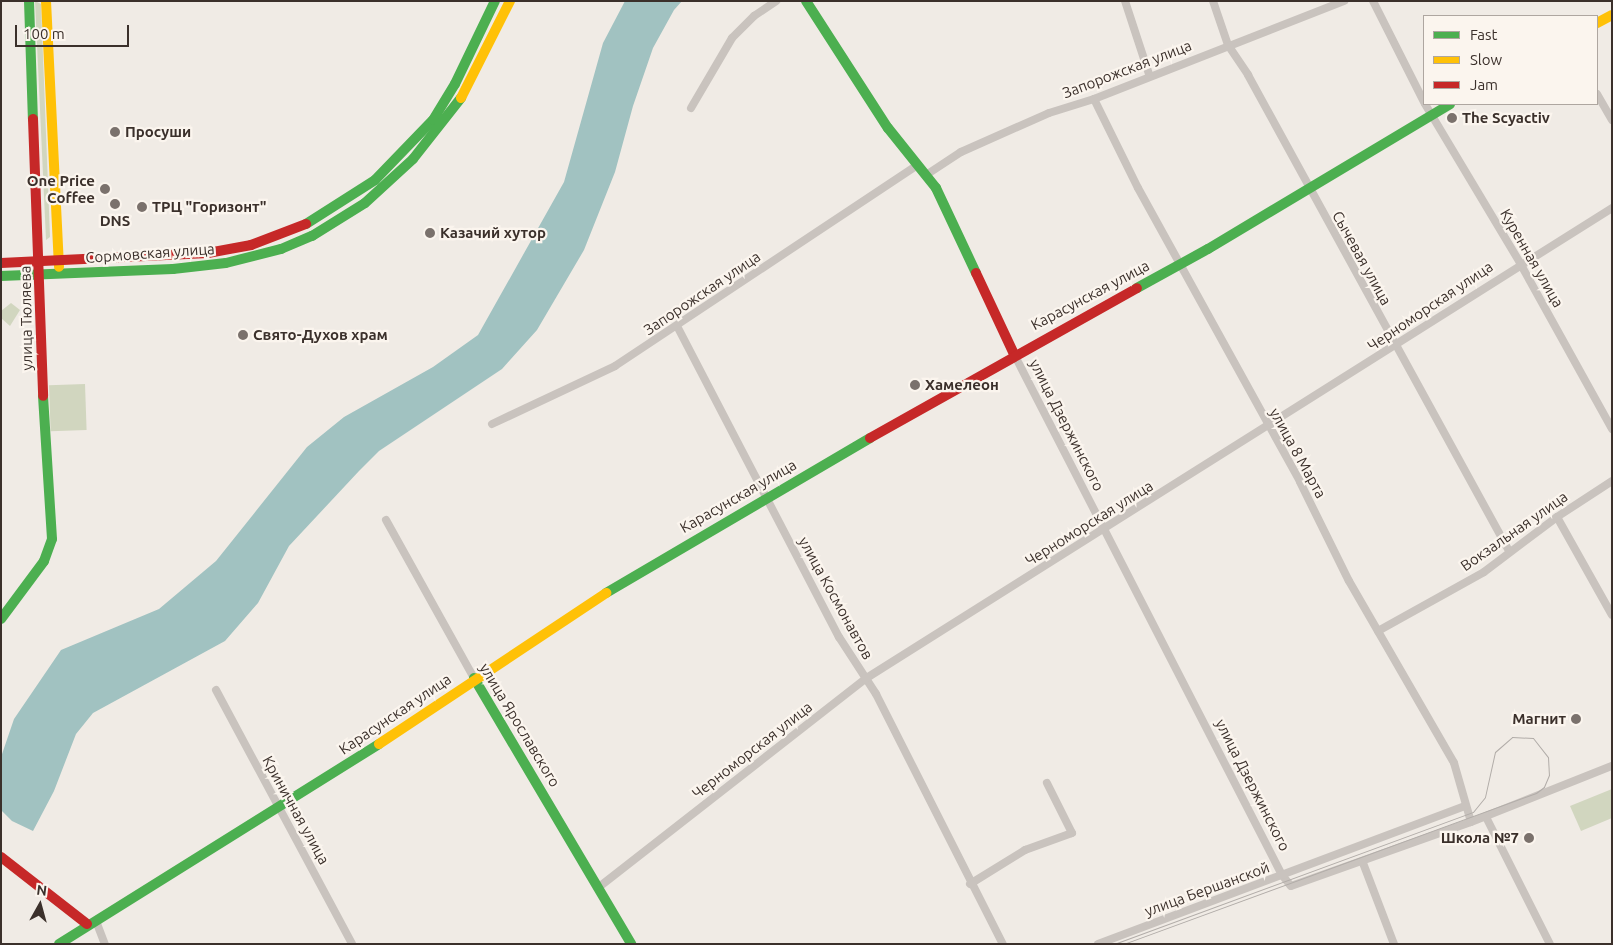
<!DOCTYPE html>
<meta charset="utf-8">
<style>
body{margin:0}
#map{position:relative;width:1613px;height:945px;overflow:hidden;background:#f0ebe5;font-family:Ubuntu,sans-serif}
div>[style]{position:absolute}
.green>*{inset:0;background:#d1d6bf;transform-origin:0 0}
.water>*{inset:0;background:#a1c2c1}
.street>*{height:8px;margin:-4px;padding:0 4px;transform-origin:4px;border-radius:4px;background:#c9c3be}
.fast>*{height:10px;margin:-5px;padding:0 5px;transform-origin:5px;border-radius:5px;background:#4caf50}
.slow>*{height:10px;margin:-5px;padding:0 5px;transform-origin:5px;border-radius:5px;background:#ffc107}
.jam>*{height:10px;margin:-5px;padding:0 5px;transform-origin:5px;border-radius:5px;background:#c62828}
.tram>*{height:1px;margin:-0.5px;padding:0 0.5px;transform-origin:0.5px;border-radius:0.5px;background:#b1aca8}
.dots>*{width:14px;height:14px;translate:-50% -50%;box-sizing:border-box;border:2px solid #fbf5ee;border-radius:50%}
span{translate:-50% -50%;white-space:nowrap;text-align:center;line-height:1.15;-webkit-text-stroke:4.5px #fbf5ee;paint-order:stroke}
.street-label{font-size:15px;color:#3b302b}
.poi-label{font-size:15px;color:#3b302b;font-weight:700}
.left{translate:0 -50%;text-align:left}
.right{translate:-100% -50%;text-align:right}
.frame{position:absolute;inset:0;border:2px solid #3b302b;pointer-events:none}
.legend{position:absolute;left:1423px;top:15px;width:175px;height:90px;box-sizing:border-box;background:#fbf5ee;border:1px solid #aea6a0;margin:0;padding:6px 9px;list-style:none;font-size:15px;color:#3b302b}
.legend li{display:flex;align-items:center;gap:10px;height:25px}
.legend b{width:25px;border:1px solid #aea6a0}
.north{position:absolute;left:15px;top:880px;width:50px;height:50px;-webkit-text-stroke:4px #fbf5ee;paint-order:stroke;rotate:7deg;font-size:14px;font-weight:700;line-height:20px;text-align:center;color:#3b302b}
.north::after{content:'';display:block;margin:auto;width:18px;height:22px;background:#3b302b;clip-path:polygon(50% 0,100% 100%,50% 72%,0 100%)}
.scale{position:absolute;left:15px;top:25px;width:114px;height:22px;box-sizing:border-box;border:2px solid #3b302b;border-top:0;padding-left:6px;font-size:15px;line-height:18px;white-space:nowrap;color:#3b302b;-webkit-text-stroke:4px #fbf5ee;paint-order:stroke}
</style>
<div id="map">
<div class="green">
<i style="clip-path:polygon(35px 1px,41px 4px,50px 237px,46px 240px)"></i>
<i style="clip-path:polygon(11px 303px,20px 310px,10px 326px,1px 318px,1px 311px)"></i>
<i style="left:85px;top:384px;width:46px;height:36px;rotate:88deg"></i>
<i style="clip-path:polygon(1612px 789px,1612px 818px,1581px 831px,1570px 806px)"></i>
</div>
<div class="water">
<i style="clip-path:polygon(625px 1px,682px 1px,674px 10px,653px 48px,633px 106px,615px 172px,584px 250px,537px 330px,502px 369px,379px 451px,359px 471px,289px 546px,258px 603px,225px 641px,93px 713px,76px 734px,54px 791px,33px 831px,12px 821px,1px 810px,1px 757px,14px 719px,61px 650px,159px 609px,216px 561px,307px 447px,344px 417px,433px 367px,478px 335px,564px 182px,603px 43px)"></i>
</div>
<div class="street">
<i style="left:1125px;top:1px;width:77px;rotate:71.8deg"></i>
<i style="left:1213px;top:1px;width:46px;rotate:71.2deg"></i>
<i style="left:1228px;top:45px;width:36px;rotate:56deg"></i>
<i style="left:1248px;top:75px;width:543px;rotate:61.26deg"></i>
<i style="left:1373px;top:1px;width:113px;rotate:63.2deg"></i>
<i style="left:1597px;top:94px;width:30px;rotate:60deg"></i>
<i style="left:1094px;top:99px;width:99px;rotate:63.7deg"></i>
<i style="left:1138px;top:188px;width:336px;rotate:61.1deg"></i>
<i style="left:1300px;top:482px;width:110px;rotate:63.7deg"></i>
<i style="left:1349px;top:581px;width:210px;rotate:60deg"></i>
<i style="left:1454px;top:763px;width:61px;rotate:73.9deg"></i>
<i style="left:1425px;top:104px;width:185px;rotate:59.1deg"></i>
<i style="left:1520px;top:263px;width:190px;rotate:61deg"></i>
<i style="left:691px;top:108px;width:81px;rotate:-59.6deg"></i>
<i style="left:732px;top:38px;width:31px;rotate:-45deg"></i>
<i style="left:754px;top:16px;width:27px;rotate:-34deg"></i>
<i style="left:926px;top:175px;width:42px;rotate:-33.3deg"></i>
<i style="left:961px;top:152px;width:96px;rotate:-23.9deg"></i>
<i style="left:1049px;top:113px;width:47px;rotate:-17.3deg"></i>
<i style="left:1094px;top:99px;width:269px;rotate:-21.4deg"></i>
<i style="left:677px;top:326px;width:351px;rotate:62.5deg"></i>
<i style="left:839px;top:637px;width:68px;rotate:57deg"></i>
<i style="left:876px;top:694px;width:280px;rotate:63.1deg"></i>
<i style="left:1014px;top:354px;width:586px;rotate:62.78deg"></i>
<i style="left:1282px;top:875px;width:14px;rotate:51deg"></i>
<i style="left:1291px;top:886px;width:191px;rotate:-19.6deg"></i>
<i style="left:1471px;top:822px;width:152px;rotate:-21.7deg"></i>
<i style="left:492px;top:424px;width:136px;rotate:-25.2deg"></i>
<i style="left:615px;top:366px;width:363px;rotate:-33.6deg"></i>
<i style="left:1557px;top:517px;width:112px;rotate:60.7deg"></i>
<i style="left:386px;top:520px;width:181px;rotate:60.9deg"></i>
<i style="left:1378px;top:631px;width:121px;rotate:-29.1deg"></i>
<i style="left:1484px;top:572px;width:91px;rotate:-37deg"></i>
<i style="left:1557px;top:517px;width:66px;rotate:-33.2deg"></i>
<i style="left:216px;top:690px;width:288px;rotate:61.8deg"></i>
<i style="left:1486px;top:817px;width:142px;rotate:63.3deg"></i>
<i style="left:1363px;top:863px;width:87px;rotate:69.1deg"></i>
<i style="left:970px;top:884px;width:65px;rotate:-31.7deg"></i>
<i style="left:1025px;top:850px;width:50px;rotate:-19.9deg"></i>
<i style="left:1072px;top:833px;width:56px;rotate:-116.6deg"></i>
<i style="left:599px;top:887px;width:338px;rotate:-38deg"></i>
<i style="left:865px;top:679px;width:883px;rotate:-32.23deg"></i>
<i style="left:96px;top:921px;width:25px;rotate:69deg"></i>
<i style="left:1098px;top:944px;width:392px;rotate:-20.6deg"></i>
</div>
<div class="fast">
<i style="left:29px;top:1px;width:118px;rotate:88.1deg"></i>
<i style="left:806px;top:1px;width:151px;rotate:57.2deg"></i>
<i style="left:888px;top:128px;width:77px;rotate:51.3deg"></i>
<i style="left:936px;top:188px;width:94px;rotate:64.8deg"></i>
<i style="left:306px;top:224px;width:82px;rotate:-32.5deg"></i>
<i style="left:375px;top:180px;width:83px;rotate:-46deg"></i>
<i style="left:433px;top:120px;width:42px;rotate:-58.6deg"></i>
<i style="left:455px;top:84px;width:92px;rotate:-64.3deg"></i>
<i style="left:1px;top:276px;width:172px;rotate:-2.3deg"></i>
<i style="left:173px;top:269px;width:53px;rotate:-6.5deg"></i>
<i style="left:226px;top:263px;width:57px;rotate:-14.3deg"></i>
<i style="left:281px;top:249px;width:34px;rotate:-23deg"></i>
<i style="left:312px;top:236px;width:62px;rotate:-31.9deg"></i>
<i style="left:365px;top:203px;width:65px;rotate:-42.5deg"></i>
<i style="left:413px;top:159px;width:78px;rotate:-51.8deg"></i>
<i style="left:1137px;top:288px;width:81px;rotate:-28.8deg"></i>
<i style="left:1208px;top:249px;width:282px;rotate:-30.9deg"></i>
<i style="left:606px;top:593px;width:306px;rotate:-30.4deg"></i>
<i style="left:1px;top:619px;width:72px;rotate:-53.4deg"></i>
<i style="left:44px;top:561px;width:23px;rotate:-70deg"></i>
<i style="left:52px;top:539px;width:143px;rotate:-93.6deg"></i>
<i style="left:474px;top:678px;width:309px;rotate:59.4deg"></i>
<i style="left:59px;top:944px;width:377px;rotate:-32deg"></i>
</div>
<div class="slow">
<i style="left:46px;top:1px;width:266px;rotate:87.2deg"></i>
<i style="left:1597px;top:23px;width:17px;rotate:-28deg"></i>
<i style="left:461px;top:98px;width:109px;rotate:-63.2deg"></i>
<i style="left:379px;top:744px;width:273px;rotate:-33.6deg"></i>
</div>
<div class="jam">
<i style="left:33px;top:119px;width:277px;rotate:87.9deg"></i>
<i style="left:1px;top:263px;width:207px;rotate:-2.8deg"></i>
<i style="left:208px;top:253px;width:44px;rotate:-10.5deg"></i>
<i style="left:251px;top:245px;width:59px;rotate:-20.9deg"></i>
<i style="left:976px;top:273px;width:89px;rotate:64.9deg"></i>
<i style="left:870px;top:438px;width:306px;rotate:-29.3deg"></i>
<i style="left:1px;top:857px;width:109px;rotate:37.9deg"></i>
</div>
<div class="tram">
<i style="left:1114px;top:944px;width:382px;rotate:-20.2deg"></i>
<i style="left:1473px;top:812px;width:19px;rotate:-51deg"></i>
<i style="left:1485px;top:797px;width:46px;rotate:-77.5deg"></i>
<i style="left:1495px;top:752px;width:23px;rotate:-41deg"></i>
<i style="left:1512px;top:737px;width:21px;rotate:3deg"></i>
<i style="left:1533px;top:738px;width:24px;rotate:52deg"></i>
<i style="left:1548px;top:757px;width:18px;rotate:87deg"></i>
<i style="left:1549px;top:775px;width:13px;rotate:113deg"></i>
<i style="left:1544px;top:787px;width:10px;rotate:143deg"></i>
<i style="left:1536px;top:793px;width:439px;rotate:159.9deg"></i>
</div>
<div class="dots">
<i style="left:1452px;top:118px;background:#7a716c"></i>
<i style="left:115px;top:132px;background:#7a716c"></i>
<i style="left:105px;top:189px;background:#7a716c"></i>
<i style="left:115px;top:204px;background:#7a716c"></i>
<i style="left:142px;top:207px;background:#7a716c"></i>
<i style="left:430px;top:233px;background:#7a716c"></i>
<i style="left:243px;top:335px;background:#7a716c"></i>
<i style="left:915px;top:385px;background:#7a716c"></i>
<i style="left:1576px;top:719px;background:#7a716c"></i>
<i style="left:1529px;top:838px;background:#7a716c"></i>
</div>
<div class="street-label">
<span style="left:1127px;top:69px;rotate:-21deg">Запорожская улица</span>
<span style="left:150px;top:253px;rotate:-4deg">Сормовская улица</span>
<span style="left:1362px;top:258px;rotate:61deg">Сычевая улица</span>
<span style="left:1532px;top:258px;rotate:60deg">Куренная улица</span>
<span style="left:702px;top:293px;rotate:-34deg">Запорожская улица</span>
<span style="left:1090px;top:295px;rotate:-28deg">Карасунская улица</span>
<span style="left:1430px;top:306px;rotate:-34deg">Черноморская улица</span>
<span style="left:26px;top:318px;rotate:-91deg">улица Тюляева</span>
<span style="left:1067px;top:425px;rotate:63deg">улица Дзержинского</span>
<span style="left:1298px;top:453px;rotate:61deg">улица 8 Марта</span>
<span style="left:738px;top:496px;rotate:-30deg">Карасунская улица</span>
<span style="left:1089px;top:523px;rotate:-32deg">Черноморская улица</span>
<span style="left:1514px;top:531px;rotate:-35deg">Вокзальная улица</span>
<span style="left:836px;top:598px;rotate:61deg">улица Космонавтов</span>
<span style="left:395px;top:714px;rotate:-34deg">Карасунская улица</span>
<span style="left:520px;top:725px;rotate:59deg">улица Ярославского</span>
<span style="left:752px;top:750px;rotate:-38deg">Черноморская улица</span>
<span style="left:1253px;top:785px;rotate:63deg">улица Дзержинского</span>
<span style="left:296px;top:810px;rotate:61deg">Криничная улица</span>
<span style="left:1207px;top:889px;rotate:-20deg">улица Бершанской</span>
</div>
<div class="poi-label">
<span class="left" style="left:1462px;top:118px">The Scyactiv</span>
<span class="left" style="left:125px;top:132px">Просуши</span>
<span class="right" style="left:95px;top:189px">One Price<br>Coffee</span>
<span class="left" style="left:152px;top:207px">ТРЦ "Горизонт"</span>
<span style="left:115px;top:221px">DNS</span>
<span class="left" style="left:440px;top:233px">Казачий хутор</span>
<span class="left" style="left:253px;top:335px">Свято-Духов храм</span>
<span class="left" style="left:925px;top:385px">Хамелеон</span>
<span class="right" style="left:1566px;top:719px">Магнит</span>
<span class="right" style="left:1519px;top:838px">Школа №7</span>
</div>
<div class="frame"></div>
<ul class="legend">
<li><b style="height:6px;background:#4caf50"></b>Fast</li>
<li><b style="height:6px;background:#ffc107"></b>Slow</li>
<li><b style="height:6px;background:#c62828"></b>Jam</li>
</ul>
<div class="north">N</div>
<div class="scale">100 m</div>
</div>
